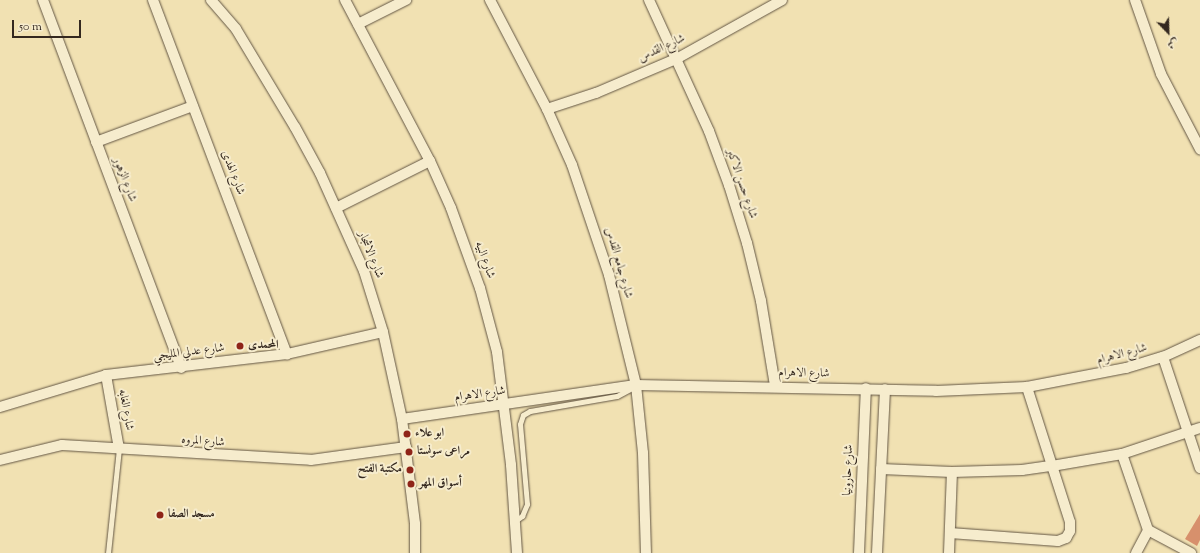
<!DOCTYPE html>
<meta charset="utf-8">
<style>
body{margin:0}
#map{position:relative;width:1200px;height:553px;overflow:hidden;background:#f1e1b2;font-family:"Sorts Mill Goudy",Amiri,serif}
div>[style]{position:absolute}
.building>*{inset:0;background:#d7906c}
.roads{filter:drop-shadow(0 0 1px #635644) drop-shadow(0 0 1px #635644)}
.service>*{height:5px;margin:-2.5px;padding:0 2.5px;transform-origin:2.5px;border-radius:2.5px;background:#f6eccd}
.minor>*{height:10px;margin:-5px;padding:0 5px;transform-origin:5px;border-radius:5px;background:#f6eccd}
.dots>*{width:11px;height:11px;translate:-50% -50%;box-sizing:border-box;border:2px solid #f6eccd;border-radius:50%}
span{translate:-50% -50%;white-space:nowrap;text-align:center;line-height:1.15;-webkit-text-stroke:4px #f6eccd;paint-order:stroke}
.street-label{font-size:12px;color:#34281f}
.poi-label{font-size:12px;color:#34281f;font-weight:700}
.left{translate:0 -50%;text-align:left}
.right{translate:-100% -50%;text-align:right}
.north{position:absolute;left:1148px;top:12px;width:40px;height:40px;-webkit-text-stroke:3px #f6eccd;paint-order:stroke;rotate:157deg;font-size:11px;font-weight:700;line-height:16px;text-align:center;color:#34281f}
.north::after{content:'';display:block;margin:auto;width:14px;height:18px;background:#34281f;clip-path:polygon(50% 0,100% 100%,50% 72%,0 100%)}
.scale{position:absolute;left:12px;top:20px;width:69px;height:18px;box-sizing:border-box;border:2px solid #34281f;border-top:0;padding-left:5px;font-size:12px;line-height:14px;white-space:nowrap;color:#34281f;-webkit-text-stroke:3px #f6eccd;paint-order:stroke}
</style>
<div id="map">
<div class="building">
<i style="clip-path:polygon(1200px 514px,1200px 540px,1197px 546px,1185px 539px)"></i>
</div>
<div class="roads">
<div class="service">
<i style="left:515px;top:521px;width:9px;rotate:-36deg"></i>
<i style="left:522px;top:516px;width:13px;rotate:-67deg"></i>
<i style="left:527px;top:504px;width:80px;rotate:-95deg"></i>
<i style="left:520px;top:424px;width:9px;rotate:-72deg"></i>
<i style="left:523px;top:415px;width:8px;rotate:-30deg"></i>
<i style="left:530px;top:411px;width:88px;rotate:-9.8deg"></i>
<i style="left:617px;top:396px;width:19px;rotate:-28deg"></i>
<i style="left:108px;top:553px;width:105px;rotate:-84deg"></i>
</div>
<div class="minor">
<i style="left:43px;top:0;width:393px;rotate:69.4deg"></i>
<i style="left:153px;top:0;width:379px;rotate:69.3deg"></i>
<i style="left:211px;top:0;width:38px;rotate:49deg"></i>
<i style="left:236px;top:29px;width:114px;rotate:59deg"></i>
<i style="left:295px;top:127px;width:52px;rotate:61.5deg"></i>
<i style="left:320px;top:173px;width:107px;rotate:65.8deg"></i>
<i style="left:364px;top:271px;width:64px;rotate:72.7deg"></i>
<i style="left:383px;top:332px;width:89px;rotate:77.7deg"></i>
<i style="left:402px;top:419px;width:106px;rotate:82.9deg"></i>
<i style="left:415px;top:524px;width:29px;rotate:90deg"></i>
<i style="left:345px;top:0;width:182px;rotate:62.2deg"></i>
<i style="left:430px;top:161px;width:51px;rotate:65.9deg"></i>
<i style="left:451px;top:208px;width:85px;rotate:70.1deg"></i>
<i style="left:480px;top:288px;width:66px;rotate:75.1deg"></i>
<i style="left:497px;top:352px;width:114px;rotate:82.9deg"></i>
<i style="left:511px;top:465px;width:88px;rotate:86.1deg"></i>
<i style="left:490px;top:0;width:123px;rotate:62.4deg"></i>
<i style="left:547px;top:109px;width:61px;rotate:65.9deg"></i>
<i style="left:572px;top:165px;width:116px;rotate:71.4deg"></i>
<i style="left:609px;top:275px;width:113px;rotate:76.2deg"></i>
<i style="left:636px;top:385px;width:68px;rotate:84.1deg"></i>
<i style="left:643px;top:453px;width:100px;rotate:88.3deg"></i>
<i style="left:649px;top:0;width:144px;rotate:65.4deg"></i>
<i style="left:709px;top:131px;width:58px;rotate:69.7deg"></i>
<i style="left:729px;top:185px;width:61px;rotate:72.8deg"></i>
<i style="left:747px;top:243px;width:60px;rotate:76.4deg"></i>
<i style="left:761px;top:301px;width:86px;rotate:80.6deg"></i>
<i style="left:1135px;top:0;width:78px;rotate:70.6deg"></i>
<i style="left:1161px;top:74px;width:85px;rotate:62.5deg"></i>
<i style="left:358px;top:24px;width:54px;rotate:-26.6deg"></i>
<i style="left:547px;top:109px;width:52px;rotate:-18.1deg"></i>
<i style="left:596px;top:93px;width:89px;rotate:-23.1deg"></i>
<i style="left:678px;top:58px;width:119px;rotate:-29.1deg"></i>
<i style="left:96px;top:142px;width:103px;rotate:-20.4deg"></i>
<i style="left:336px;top:208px;width:105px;rotate:-26.6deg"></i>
<i style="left:1163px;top:357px;width:117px;rotate:71.6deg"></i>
<i style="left:106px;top:375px;width:75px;rotate:80deg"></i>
<i style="left:0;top:407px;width:111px;rotate:-16.8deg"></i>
<i style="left:106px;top:375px;width:182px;rotate:-6.6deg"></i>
<i style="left:287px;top:354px;width:98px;rotate:-12.9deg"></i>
<i style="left:402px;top:419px;width:236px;rotate:-8.3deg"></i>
<i style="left:636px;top:385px;width:300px;rotate:1.1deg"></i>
<i style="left:936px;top:391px;width:91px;rotate:-2.5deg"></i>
<i style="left:1027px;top:387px;width:101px;rotate:-10.9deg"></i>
<i style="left:1126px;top:368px;width:39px;rotate:-17deg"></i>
<i style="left:1163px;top:357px;width:41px;rotate:-24.7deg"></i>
<i style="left:1122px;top:454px;width:80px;rotate:71.1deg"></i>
<i style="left:1148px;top:530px;width:49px;rotate:28.1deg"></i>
<i style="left:0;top:460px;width:64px;rotate:-13.6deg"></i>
<i style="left:62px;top:445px;width:249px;rotate:3.4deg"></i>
<i style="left:311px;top:460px;width:96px;rotate:-7.8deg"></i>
<i style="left:881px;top:469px;width:71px;rotate:2.4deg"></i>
<i style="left:952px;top:472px;width:70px;rotate:-1.6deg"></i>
<i style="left:1022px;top:470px;width:30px;rotate:-8deg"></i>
<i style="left:1052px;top:466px;width:71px;rotate:-9.7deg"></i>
<i style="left:1122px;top:454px;width:82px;rotate:-18.4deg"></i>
<i style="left:950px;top:533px;width:108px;rotate:4.2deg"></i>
<i style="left:1058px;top:541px;width:9px;rotate:-21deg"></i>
<i style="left:1066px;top:538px;width:8px;rotate:-60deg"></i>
<i style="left:1070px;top:531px;width:9px;rotate:-90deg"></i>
<i style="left:1070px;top:522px;width:142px;rotate:-107.7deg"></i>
<i style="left:859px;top:553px;width:165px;rotate:-87.6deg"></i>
<i style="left:877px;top:553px;width:164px;rotate:-87.2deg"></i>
<i style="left:949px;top:553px;width:81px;rotate:-87.9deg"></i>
<i style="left:1136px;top:553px;width:26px;rotate:-62deg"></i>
</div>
</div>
<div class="dots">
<i style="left:240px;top:346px;background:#8f2418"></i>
<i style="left:407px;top:434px;background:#8f2418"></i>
<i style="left:409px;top:452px;background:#8f2418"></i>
<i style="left:410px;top:470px;background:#8f2418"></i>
<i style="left:411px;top:484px;background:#8f2418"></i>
<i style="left:160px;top:515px;background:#8f2418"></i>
</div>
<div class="street-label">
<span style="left:662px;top:49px;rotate:-25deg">شارع القدس</span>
<span style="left:232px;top:173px;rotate:69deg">شارع الهدى</span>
<span style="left:124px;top:180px;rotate:69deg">شارع الزهور</span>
<span style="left:741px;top:184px;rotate:71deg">شارع حسن الاكبر</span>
<span style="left:370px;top:255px;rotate:68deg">شارع الاشجار</span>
<span style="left:484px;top:260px;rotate:70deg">شارع البيه</span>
<span style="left:618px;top:263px;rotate:74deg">شارع جامع القدس</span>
<span style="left:189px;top:353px;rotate:-7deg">شارع عدلي المليجي</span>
<span style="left:1122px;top:355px;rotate:-15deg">شارع الاهرام</span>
<span style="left:804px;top:374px;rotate:1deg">شارع الاهرام</span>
<span style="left:480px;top:395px;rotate:-8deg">شارع الاهرام</span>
<span style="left:125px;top:410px;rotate:80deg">شارع الغابه</span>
<span style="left:203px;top:442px;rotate:4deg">شارع المروه</span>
<span style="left:849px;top:470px;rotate:-88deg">شارع حارونيا</span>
</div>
<div class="poi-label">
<span class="left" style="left:248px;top:346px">المحمدى</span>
<span class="left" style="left:415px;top:434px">ابو علاء</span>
<span class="left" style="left:417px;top:452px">مراعى سونستا</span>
<span class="right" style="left:402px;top:470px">مكتبة الفتح</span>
<span class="left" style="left:419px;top:484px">أسواق المهر</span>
<span class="left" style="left:168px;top:515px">مسجد الصفا</span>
</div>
<div class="north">ش</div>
<div class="scale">50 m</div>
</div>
